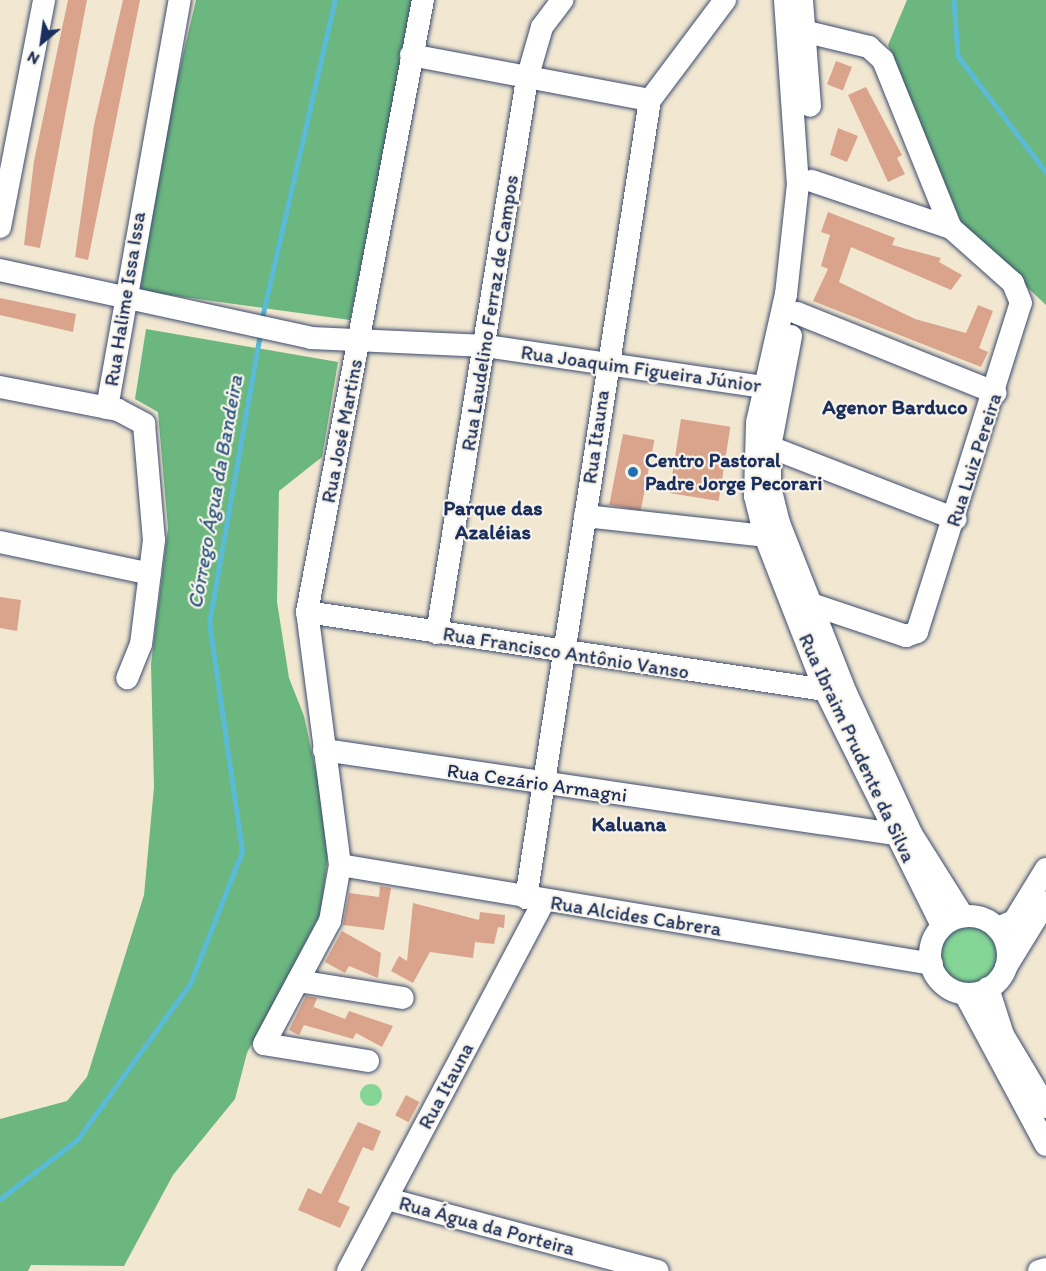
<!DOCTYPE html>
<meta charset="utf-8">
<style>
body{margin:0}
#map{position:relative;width:1046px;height:1271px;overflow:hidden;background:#f2e8d2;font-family:Itim,sans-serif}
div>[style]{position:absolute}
.green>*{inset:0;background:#85d696}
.round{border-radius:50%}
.forest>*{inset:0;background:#6cb77f}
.stream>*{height:4.5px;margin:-2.25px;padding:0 2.25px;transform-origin:2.25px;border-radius:2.25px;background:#59bbd7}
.building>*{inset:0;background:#daa38c;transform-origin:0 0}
.roads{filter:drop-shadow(0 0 2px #3b4b6f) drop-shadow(0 0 2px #3b4b6f)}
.minor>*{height:22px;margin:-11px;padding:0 11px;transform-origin:11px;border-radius:11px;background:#fff}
.minor>.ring{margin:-11px;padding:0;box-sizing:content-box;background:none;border:22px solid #fff;border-radius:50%}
.dots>*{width:16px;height:16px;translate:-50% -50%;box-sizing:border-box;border:3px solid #f7f3e8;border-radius:50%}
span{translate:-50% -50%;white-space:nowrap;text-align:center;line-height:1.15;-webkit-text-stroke:4.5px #f7f3e8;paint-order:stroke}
.street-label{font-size:20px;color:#1b2f5e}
.poi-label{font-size:20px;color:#1b2f5e;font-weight:700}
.left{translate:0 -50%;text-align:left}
.neighbourhood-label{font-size:21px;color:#1b2f5e;font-weight:700}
.water-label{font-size:21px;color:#2e5982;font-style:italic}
.north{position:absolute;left:12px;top:12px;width:60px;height:60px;-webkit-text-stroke:4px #f7f3e8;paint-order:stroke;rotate:209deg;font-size:16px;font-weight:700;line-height:24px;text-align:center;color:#1b2f5e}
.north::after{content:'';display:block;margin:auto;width:21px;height:27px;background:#1b2f5e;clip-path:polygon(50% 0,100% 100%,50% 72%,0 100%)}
</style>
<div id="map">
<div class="green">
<i class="round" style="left:940px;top:925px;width:58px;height:58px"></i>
<i class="round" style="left:360px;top:1084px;width:22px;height:22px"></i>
</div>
<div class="forest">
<i style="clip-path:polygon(196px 0,416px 0,350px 320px,140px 291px,166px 127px)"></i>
<i style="clip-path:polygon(907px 0,1046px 0,1046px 305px,963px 227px,888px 45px)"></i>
<i style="clip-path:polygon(146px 329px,338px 362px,322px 457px,279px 491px,277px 602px,289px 678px,304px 716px,330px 837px,321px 913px,247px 1053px,235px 1099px,173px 1175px,124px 1266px,31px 1265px,28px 1271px,0 1271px,0 1119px,67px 1101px,87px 1077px,144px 895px,154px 787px,151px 664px,168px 528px,158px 412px,135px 399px)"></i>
</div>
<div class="stream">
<i style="left:954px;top:0;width:56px;rotate:85.9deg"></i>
<i style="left:958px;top:56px;width:146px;rotate:52.8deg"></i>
<i style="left:261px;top:322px;width:330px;rotate:-77.1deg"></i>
<i style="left:0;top:1199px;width:97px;rotate:-37.5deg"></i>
<i style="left:77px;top:1140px;width:193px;rotate:-54.1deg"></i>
<i style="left:190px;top:984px;width:143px;rotate:-68.6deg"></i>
<i style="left:242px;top:851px;width:230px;rotate:-98.2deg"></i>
<i style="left:209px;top:623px;width:294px;rotate:-80deg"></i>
</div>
<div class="building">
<i style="clip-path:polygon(68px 0,87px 0,40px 248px,24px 245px,34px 161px)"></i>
<i style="clip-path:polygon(123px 0,140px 0,88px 260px,75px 257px,94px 125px)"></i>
<i style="left:836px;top:61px;width:17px;height:25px;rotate:21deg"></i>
<i style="clip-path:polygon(866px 87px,902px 155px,897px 158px,905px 174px,888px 182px,848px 95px)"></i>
<i style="clip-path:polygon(838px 128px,858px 136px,847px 162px,830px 155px)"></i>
<i style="clip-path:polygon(828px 212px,895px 238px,892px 245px,941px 258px,939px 262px,962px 275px,951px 290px,851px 247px,839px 282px,915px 319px,966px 333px,978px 305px,993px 311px,979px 348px,988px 352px,981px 367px,813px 301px,828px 269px,821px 266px,830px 235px,821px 232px)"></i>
<i style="clip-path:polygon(0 298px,76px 314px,73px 332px,0 315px)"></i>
<i style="left:681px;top:419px;width:50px;height:75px;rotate:9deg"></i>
<i style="left:623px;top:434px;width:32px;height:72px;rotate:11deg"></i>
<i style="clip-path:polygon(0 597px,21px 600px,17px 631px,0 628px)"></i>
<i style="clip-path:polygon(380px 886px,391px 888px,384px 930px,343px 925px,349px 893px,379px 897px)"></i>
<i style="clip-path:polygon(413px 903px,479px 920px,480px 912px,505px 915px,504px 928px,498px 927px,494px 944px,475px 942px,473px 958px,430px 952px,413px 983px,391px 971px,399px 956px,407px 961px)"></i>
<i style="clip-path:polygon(342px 931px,381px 953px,378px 978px,349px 966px,345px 973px,325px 962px)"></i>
<i style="clip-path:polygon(306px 996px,317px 998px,312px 1011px,314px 1007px,345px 1019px,349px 1011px,393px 1026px,382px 1047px,356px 1033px,353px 1039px,304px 1025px,299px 1035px,289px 1030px)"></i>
<i style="left:406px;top:1095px;width:15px;height:23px;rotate:28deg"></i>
<i style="clip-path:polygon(358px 1122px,381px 1131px,373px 1151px,363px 1147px,338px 1202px,350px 1207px,340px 1228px,298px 1210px,308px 1188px,321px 1194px)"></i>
</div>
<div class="roads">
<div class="minor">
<i style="left:785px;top:0;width:184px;rotate:86deg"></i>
<i style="left:798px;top:184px;width:111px;rotate:96.2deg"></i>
<i style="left:786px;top:294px;width:132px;rotate:102.7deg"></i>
<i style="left:757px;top:423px;width:73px;rotate:91.6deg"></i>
<i style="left:755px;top:496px;width:41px;rotate:76deg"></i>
<i style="left:765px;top:536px;width:165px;rotate:68.7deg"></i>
<i style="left:825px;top:690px;width:263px;rotate:63.6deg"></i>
<i style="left:802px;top:0;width:106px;rotate:85.7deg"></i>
<i style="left:807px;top:32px;width:64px;rotate:13.6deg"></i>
<i style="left:869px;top:47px;width:19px;rotate:43deg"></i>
<i style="left:883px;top:60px;width:181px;rotate:68deg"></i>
<i style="left:411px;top:55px;width:243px;rotate:10.7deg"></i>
<i style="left:0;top:227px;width:231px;rotate:-79deg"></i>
<i style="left:0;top:270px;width:318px;rotate:12.3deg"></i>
<i style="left:311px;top:338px;width:175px;rotate:2.6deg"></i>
<i style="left:486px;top:346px;width:295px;rotate:8.4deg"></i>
<i style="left:797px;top:313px;width:214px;rotate:21.9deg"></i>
<i style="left:791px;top:336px;width:113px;rotate:100.7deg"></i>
<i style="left:770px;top:447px;width:40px;rotate:90deg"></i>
<i style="left:770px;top:487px;width:37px;rotate:76deg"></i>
<i style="left:779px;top:523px;width:183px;rotate:68.5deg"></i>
<i style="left:846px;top:693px;width:157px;rotate:65.1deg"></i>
<i style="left:912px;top:835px;width:96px;rotate:57.8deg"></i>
<i style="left:0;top:387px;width:120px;rotate:11deg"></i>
<i style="left:118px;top:410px;width:30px;rotate:28deg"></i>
<i style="left:144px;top:424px;width:116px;rotate:85.1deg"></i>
<i style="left:154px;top:540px;width:105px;rotate:97.1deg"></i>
<i style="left:141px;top:644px;width:37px;rotate:112deg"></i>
<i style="left:107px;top:408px;width:414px;rotate:-79.9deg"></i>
<i style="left:770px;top:447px;width:199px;rotate:21.2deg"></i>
<i style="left:585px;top:516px;width:181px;rotate:6.3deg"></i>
<i style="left:0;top:542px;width:153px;rotate:12deg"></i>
<i style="left:799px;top:600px;width:113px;rotate:18.6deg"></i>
<i style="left:906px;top:636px;width:12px;rotate:-20deg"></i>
<i style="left:917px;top:632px;width:345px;rotate:-72.5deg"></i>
<i style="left:1021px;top:303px;width:22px;rotate:-112deg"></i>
<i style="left:1013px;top:283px;width:83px;rotate:-138.4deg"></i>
<i style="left:951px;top:228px;width:147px;rotate:-161.3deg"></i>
<i style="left:307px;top:612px;width:524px;rotate:8.56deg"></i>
<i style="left:437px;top:633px;width:561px;rotate:-80.77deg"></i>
<i style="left:527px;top:79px;width:54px;rotate:-73.9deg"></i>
<i style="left:542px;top:27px;width:34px;rotate:-53deg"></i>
<i style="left:324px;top:750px;width:576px;rotate:8.38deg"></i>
<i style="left:340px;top:865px;width:600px;rotate:9.49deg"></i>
<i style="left:526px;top:898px;width:808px;rotate:-81.17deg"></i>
<i style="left:650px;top:100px;width:125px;rotate:-53.1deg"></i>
<i class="ring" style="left:930px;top:916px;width:56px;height:56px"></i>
<i style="left:998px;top:928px;width:17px;rotate:-24deg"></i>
<i style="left:1014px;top:921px;width:61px;rotate:-58.4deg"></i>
<i style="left:1006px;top:967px;width:76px;rotate:-58.4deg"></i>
<i style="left:298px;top:981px;width:106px;rotate:9.2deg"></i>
<i style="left:988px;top:988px;width:49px;rotate:72.3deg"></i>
<i style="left:1003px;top:1035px;width:84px;rotate:59.2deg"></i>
<i style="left:965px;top:994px;width:171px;rotate:61.8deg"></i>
<i style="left:368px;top:1061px;width:105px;rotate:-170.7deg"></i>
<i style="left:264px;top:1044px;width:140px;rotate:-61.8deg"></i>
<i style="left:330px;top:921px;width:57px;rotate:-79.9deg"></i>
<i style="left:340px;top:865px;width:255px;rotate:-97.4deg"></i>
<i style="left:307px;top:612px;width:623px;rotate:-79.27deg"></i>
<i style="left:387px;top:1199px;width:280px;rotate:14.9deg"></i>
<i style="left:348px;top:1271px;width:419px;rotate:-62.1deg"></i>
<i style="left:1039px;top:1271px;width:7px;rotate:-16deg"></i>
</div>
</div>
<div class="dots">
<i style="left:633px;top:472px;background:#1f6fb2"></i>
</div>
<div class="street-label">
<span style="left:125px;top:299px;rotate:-81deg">Rua Halime Issa Issa</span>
<span style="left:490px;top:313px;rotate:-81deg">Rua Laudelino Ferraz de Campos</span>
<span style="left:641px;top:369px;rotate:8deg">Rua Joaquim Figueira Júnior</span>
<span style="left:342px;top:431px;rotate:-79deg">Rua José Martins</span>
<span style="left:596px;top:437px;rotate:-82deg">Rua Itauna</span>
<span style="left:974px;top:460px;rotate:-72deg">Rua Luiz Pereira</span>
<span style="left:566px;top:653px;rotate:9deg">Rua Francisco Antônio Vanso</span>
<span style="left:857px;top:748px;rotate:65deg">Rua Ibraim Prudente da Silva</span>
<span style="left:537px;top:783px;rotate:8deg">Rua Cezário Armagni</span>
<span style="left:636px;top:916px;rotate:9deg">Rua Alcides Cabrera</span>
<span style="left:446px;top:1086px;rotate:-62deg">Rua Itauna</span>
<span style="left:487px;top:1226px;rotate:15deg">Rua Água da Porteira</span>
</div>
<div class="poi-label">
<span class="left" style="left:645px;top:472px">Centro Pastoral<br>Padre Jorge Pecorari</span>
</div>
<div class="neighbourhood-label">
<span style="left:895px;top:407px">Agenor Barduco</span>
<span style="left:493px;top:520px">Parque das<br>Azaléias</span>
<span style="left:629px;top:824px">Kaluana</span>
</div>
<div class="water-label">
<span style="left:215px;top:492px;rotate:-80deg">Córrego Água da Bandeira</span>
</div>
<div class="north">N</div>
</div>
